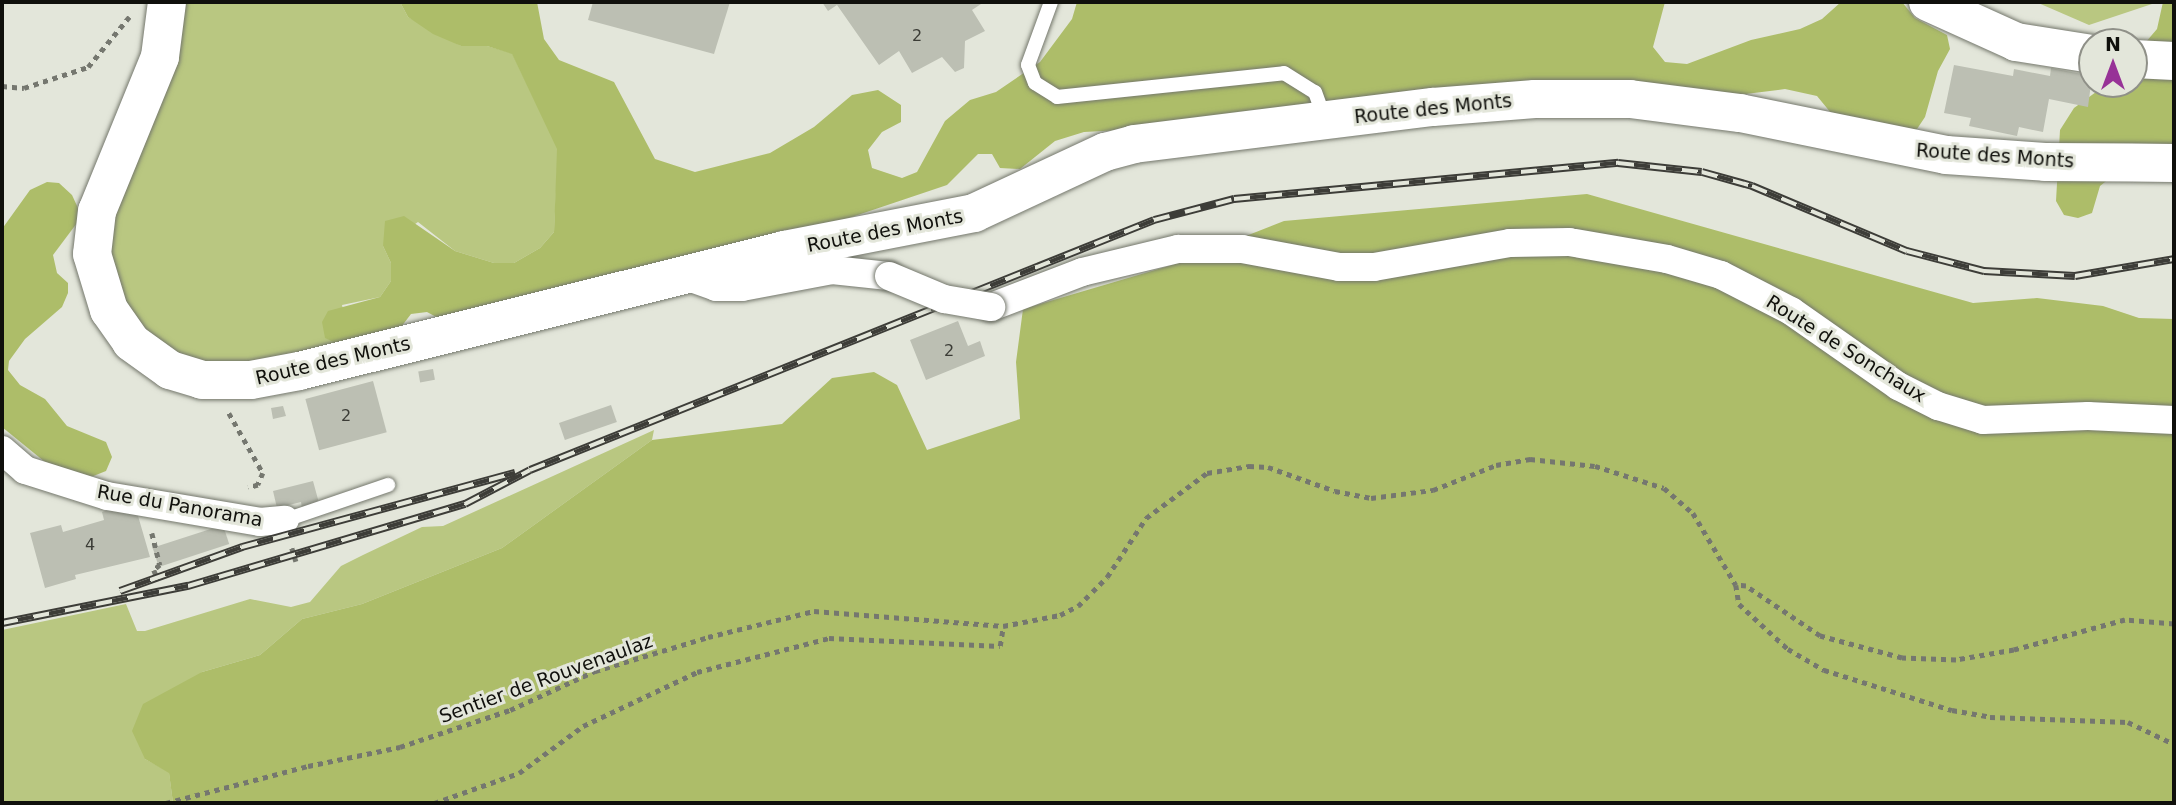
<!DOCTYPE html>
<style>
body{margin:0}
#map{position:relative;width:2176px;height:805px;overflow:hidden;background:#e3e6da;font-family:"DejaVu Sans",sans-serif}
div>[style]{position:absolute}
.green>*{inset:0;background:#b9c781}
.forest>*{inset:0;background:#adbd69}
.building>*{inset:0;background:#bcbfb3;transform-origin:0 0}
.path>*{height:4.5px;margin-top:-2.25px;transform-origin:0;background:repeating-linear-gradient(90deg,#75776f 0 5px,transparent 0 10px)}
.roads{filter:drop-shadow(0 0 2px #74776c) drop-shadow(0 0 2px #74776c)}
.lane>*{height:14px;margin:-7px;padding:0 7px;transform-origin:7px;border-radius:7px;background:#fff}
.street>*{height:28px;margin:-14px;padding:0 14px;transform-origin:14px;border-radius:14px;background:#fff}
.secondary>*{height:38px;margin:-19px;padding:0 19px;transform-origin:19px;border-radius:19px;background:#fff}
.rail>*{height:8px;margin-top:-4px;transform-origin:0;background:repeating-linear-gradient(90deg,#e3e6da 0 16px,#3d3d38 0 32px);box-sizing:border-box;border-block:2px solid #3d3d38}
.bridges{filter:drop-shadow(0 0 2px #74776c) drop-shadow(0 0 2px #74776c)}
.street-bridge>*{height:28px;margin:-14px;padding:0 14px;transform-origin:14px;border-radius:14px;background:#fff}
span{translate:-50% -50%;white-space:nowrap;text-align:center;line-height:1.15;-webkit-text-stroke:6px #e3e6da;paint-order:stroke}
.number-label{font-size:16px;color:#3b3c36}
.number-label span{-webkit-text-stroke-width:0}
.street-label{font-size:19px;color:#10100c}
.frame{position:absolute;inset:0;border:4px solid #10100c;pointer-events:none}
.north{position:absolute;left:2078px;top:28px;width:70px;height:70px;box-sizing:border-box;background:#e3e6da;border:2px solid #8f9088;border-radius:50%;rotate:0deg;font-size:19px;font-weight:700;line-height:28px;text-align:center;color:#10100c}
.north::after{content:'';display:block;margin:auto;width:24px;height:32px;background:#973297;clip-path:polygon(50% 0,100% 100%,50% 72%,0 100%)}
</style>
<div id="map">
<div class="green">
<i style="clip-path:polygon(179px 2px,400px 2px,408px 17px,461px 46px,487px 46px,512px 53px,558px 149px,554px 232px,540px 248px,514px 263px,494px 263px,455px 251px,418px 222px,383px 246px,391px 263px,391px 281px,380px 297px,342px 305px,351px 346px,208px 368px,154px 340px,124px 300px,110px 253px,111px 224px)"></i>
<i style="clip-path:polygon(2036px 2px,2158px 2px,2089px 25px)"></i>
<i style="clip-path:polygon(654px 430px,652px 440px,502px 548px,362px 604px,302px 619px,260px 655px,202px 672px,145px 759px,169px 772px,173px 803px,2px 803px,2px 630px,126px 604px,137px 631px,145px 631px,250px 599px,291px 607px,310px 602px,341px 566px,363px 555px,422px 527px,443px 526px)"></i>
</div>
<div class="forest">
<i style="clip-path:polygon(400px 2px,537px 2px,544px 39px,559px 60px,614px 82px,655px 159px,695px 172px,770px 153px,814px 127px,852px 95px,878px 90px,901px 105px,901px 122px,882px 132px,868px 150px,872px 168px,902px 178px,917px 172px,945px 121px,970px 100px,996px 92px,1040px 62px,1072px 19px,1077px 2px,1665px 2px,1653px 47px,1665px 62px,1687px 64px,1751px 40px,1800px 29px,1822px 19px,1841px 2px,1902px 2px,1915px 18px,1947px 35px,1950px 49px,1938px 71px,1925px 117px,1917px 129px,1907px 132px,1831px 113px,1817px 96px,1785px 89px,1705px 99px,1084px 132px,1055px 141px,1020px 169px,1000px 168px,992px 154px,978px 154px,947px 185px,837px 222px,440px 319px,427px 312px,411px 314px,398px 331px,336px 343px,325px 338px,322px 322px,328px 311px,380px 297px,391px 281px,391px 263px,383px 246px,385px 221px,404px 216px,455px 251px,494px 263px,514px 263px,540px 248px,554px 232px,557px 149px,512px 54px,487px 46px,461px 46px,433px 34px,408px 17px)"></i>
<i style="clip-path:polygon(2163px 2px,2174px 2px,2174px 149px,2134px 159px,2100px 186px,2092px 213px,2078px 218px,2064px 215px,2056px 201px,2060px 130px,2074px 108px,2107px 84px,2134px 84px,2134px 56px,2157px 29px)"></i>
<i style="clip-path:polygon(47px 182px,59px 183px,72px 195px,78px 208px,77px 223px,53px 255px,57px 273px,68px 283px,68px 293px,62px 307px,25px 339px,9px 361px,8px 370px,20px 385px,45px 399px,67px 426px,106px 442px,112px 457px,106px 471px,91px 477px,45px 462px,2px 427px,2px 229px,30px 190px)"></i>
<i style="clip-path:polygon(1587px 194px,1973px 303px,2037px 298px,2103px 306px,2139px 318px,2174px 319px,2174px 803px,173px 803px,169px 773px,145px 759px,132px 731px,143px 704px,202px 672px,260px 655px,302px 619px,362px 604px,502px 548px,652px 440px,782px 424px,832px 378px,874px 372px,897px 385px,927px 450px,1020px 419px,1016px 362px,1023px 309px,1172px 265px,1284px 221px)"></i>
</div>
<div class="building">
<i style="clip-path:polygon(593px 2px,730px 2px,714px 54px,588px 20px)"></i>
<i style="clip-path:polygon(822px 2px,984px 2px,972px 10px,985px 31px,965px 41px,964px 68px,955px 72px,942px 57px,912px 73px,899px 51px,879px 65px,837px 5px,828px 11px)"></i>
<i style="clip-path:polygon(1954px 65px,2013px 76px,2014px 69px,2050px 76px,2051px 68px,2092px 76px,2088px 107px,2049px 99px,2043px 132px,2019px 127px,2017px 136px,1969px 126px,1971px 118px,1944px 113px)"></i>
<i style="clip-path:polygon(958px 321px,968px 346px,980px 341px,985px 356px,926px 380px,910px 340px)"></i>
<i style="left:433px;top:369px;width:11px;height:15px;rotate:80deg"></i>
<i style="left:373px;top:381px;width:53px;height:70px;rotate:75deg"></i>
<i style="left:611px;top:405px;width:18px;height:55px;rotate:71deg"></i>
<i style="clip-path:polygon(283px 406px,286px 416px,273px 419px,271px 408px)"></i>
<i style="clip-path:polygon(313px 481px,319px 503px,302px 508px,301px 502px,277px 508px,273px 491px)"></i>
<i style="clip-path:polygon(134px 502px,150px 557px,75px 575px,76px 579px,45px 588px,30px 533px,61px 525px,63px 532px,104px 520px,102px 512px)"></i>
<i style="left:223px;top:525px;width:20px;height:74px;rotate:72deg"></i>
</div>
<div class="path">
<i style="left:2px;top:86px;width:22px;rotate:5deg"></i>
<i style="left:24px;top:88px;width:67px;rotate:-18.2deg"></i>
<i style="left:88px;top:67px;width:65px;rotate:-50.6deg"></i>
<i style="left:229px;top:413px;width:69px;rotate:60.5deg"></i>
<i style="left:263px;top:473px;width:13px;rotate:113deg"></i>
<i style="left:258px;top:485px;width:10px;rotate:163deg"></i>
<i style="left:152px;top:533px;width:33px;rotate:76deg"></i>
<i style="left:160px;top:565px;width:8px;rotate:140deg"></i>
<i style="left:154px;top:570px;width:11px;rotate:68deg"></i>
<i style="left:292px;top:548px;width:14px;rotate:73deg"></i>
<i style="left:2174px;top:624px;width:49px;rotate:-175.3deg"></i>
<i style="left:2125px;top:620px;width:115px;rotate:164.9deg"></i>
<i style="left:2014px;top:650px;width:59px;rotate:170.2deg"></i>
<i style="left:1956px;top:660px;width:54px;rotate:-177.9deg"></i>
<i style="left:1902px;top:658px;width:85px;rotate:-165deg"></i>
<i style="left:1820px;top:636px;width:89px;rotate:-146deg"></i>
<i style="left:1746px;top:586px;width:10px;rotate:-174deg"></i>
<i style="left:1736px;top:585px;width:19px;rotate:81deg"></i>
<i style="left:1739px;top:604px;width:67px;rotate:42.6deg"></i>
<i style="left:1788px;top:649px;width:42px;rotate:30.3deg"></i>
<i style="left:1824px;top:670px;width:134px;rotate:17.4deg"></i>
<i style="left:1952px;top:710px;width:39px;rotate:10deg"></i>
<i style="left:1990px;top:717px;width:138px;rotate:2.1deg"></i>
<i style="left:2128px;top:722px;width:51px;rotate:25.6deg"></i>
<i style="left:166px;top:803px;width:147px;rotate:-14.6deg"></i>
<i style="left:308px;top:766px;width:94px;rotate:-11.7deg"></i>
<i style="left:400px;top:747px;width:116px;rotate:-18.6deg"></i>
<i style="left:510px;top:710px;width:94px;rotate:-24.6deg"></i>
<i style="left:595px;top:671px;width:118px;rotate:-16.7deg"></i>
<i style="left:708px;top:637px;width:109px;rotate:-13.8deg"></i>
<i style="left:814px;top:611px;width:190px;rotate:4.5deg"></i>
<i style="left:1003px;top:626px;width:58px;rotate:-10.9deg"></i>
<i style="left:1060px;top:615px;width:20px;rotate:-27deg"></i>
<i style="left:1078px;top:606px;width:41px;rotate:-45deg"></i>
<i style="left:1107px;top:577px;width:71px;rotate:-56.5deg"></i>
<i style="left:1146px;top:518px;width:76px;rotate:-36.4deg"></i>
<i style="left:1207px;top:473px;width:43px;rotate:-9.5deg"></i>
<i style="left:1249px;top:466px;width:19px;rotate:3deg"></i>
<i style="left:1268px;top:467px;width:71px;rotate:19.7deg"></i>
<i style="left:1335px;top:491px;width:37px;rotate:11deg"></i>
<i style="left:1371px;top:498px;width:63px;rotate:-7.4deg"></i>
<i style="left:1433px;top:490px;width:68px;rotate:-21.6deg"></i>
<i style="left:1496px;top:465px;width:35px;rotate:-10deg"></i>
<i style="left:1530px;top:459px;width:65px;rotate:6.1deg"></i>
<i style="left:1595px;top:466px;width:72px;rotate:17.7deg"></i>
<i style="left:1664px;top:488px;width:38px;rotate:41deg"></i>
<i style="left:1693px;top:513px;width:84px;rotate:59.2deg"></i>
<i style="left:434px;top:803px;width:90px;rotate:-19.4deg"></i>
<i style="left:519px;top:773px;width:79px;rotate:-36.3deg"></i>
<i style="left:583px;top:726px;width:126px;rotate:-25.3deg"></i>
<i style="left:697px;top:672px;width:136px;rotate:-14.4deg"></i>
<i style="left:829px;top:638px;width:171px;rotate:2.7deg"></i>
<i style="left:1000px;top:646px;width:20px;rotate:-81deg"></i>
</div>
<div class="roads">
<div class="lane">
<i style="left:1051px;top:2px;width:67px;rotate:110.1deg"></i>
<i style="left:1028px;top:65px;width:19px;rotate:69deg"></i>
<i style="left:1035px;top:83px;width:26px;rotate:32deg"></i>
<i style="left:1057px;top:97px;width:228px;rotate:-6deg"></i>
<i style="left:1284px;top:73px;width:36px;rotate:32deg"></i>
<i style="left:1315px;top:92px;width:27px;rotate:70deg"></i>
<i style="left:285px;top:520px;width:109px;rotate:-18.8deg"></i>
</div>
<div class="street">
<i style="left:686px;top:276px;width:32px;rotate:20deg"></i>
<i style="left:716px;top:287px;width:26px"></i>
<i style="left:742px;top:287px;width:92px;rotate:-10.7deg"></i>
<i style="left:832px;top:270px;width:57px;rotate:6deg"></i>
<i style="left:991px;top:307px;width:97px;rotate:-21deg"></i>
<i style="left:1082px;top:272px;width:99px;rotate:-13.5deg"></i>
<i style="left:1178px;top:249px;width:64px"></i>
<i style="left:1242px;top:249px;width:99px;rotate:10.5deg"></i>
<i style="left:1339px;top:267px;width:35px"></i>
<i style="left:1374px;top:267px;width:138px;rotate:-10deg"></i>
<i style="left:1510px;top:243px;width:59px;rotate:-1deg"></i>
<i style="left:1569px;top:242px;width:99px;rotate:9.8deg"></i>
<i style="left:1667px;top:259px;width:56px;rotate:16.5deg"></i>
<i style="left:1721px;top:275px;width:79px;rotate:27.2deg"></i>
<i style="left:1791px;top:311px;width:131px;rotate:35deg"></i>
<i style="left:1898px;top:386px;width:45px;rotate:26.6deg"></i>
<i style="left:1938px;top:406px;width:47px;rotate:17.3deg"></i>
<i style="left:1983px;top:420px;width:105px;rotate:-2.2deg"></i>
<i style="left:2088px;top:416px;width:86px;rotate:2.7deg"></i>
<i style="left:2px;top:450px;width:30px;rotate:41deg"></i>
<i style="left:25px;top:470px;width:86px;rotate:17.6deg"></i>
<i style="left:107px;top:496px;width:155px;rotate:9.6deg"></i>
<i style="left:260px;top:522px;width:25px;rotate:-5deg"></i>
</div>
<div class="secondary">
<i style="left:167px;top:2px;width:55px;rotate:97.3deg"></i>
<i style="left:160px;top:57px;width:166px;rotate:112.2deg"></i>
<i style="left:97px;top:211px;width:43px;rotate:96.6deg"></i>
<i style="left:92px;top:254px;width:59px;rotate:73.1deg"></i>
<i style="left:109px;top:310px;width:39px;rotate:55deg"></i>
<i style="left:131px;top:342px;width:48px;rotate:35.7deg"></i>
<i style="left:170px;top:370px;width:34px;rotate:17deg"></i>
<i style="left:202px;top:380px;width:49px"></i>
<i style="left:251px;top:380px;width:49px;rotate:-10.6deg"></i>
<i style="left:299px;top:371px;width:500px;rotate:-14deg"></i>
<i style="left:784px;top:250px;width:194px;rotate:-11deg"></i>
<i style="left:974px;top:213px;width:145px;rotate:-25deg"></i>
<i style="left:1105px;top:152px;width:30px;rotate:-15deg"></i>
<i style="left:1134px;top:144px;width:301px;rotate:-7.1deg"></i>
<i style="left:1433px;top:107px;width:102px;rotate:-4.5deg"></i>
<i style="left:1535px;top:99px;width:95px"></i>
<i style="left:1630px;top:99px;width:111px;rotate:7.3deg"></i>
<i style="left:1740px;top:113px;width:210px;rotate:11.5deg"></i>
<i style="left:1946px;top:155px;width:99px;rotate:4deg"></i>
<i style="left:2045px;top:162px;width:129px;rotate:0.4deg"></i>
<i style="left:1928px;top:2px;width:97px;rotate:24.4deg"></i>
<i style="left:2016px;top:42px;width:77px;rotate:9deg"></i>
<i style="left:2134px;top:59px;width:40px;rotate:2.9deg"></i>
</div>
</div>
<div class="rail">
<i style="left:120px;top:591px;width:130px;rotate:-19.8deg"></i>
<i style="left:242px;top:547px;width:283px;rotate:-15.2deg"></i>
<i style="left:2px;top:623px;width:190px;rotate:-11.3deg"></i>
<i style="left:188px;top:586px;width:289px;rotate:-16.5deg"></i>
<i style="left:465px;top:504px;width:73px;rotate:-27.6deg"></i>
<i style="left:530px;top:470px;width:672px;rotate:-21.83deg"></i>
<i style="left:1154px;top:220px;width:83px;rotate:-14.7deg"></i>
<i style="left:1234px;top:199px;width:386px;rotate:-5.4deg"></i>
<i style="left:1618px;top:163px;width:84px;rotate:6.1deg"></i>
<i style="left:1702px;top:172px;width:52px;rotate:15.6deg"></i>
<i style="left:1752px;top:186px;width:168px;rotate:22.8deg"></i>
<i style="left:1907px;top:251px;width:80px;rotate:14.6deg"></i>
<i style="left:1984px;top:271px;width:91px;rotate:3.1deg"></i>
<i style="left:2075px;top:276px;width:100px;rotate:-9.7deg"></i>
</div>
<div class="bridges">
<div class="street-bridge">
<i style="left:889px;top:276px;width:60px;rotate:22.7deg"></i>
<i style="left:944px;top:299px;width:48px;rotate:9.7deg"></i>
</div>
</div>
<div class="number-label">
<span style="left:917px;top:36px">2</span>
<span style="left:949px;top:351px">2</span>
<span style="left:346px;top:416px">2</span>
<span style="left:90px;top:545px">4</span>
</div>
<div class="street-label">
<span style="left:1433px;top:109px;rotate:-6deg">Route des Monts</span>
<span style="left:1995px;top:156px;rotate:4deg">Route des Monts</span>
<span style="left:885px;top:231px;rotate:-11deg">Route des Monts</span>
<span style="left:1846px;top:349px;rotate:32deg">Route de Sonchaux</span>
<span style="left:333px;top:361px;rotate:-13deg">Route des Monts</span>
<span style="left:180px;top:506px;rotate:10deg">Rue du Panorama</span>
<span style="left:546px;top:679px;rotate:-20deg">Sentier de Rouvenaulaz</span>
</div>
<div class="frame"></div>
<div class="north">N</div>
</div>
